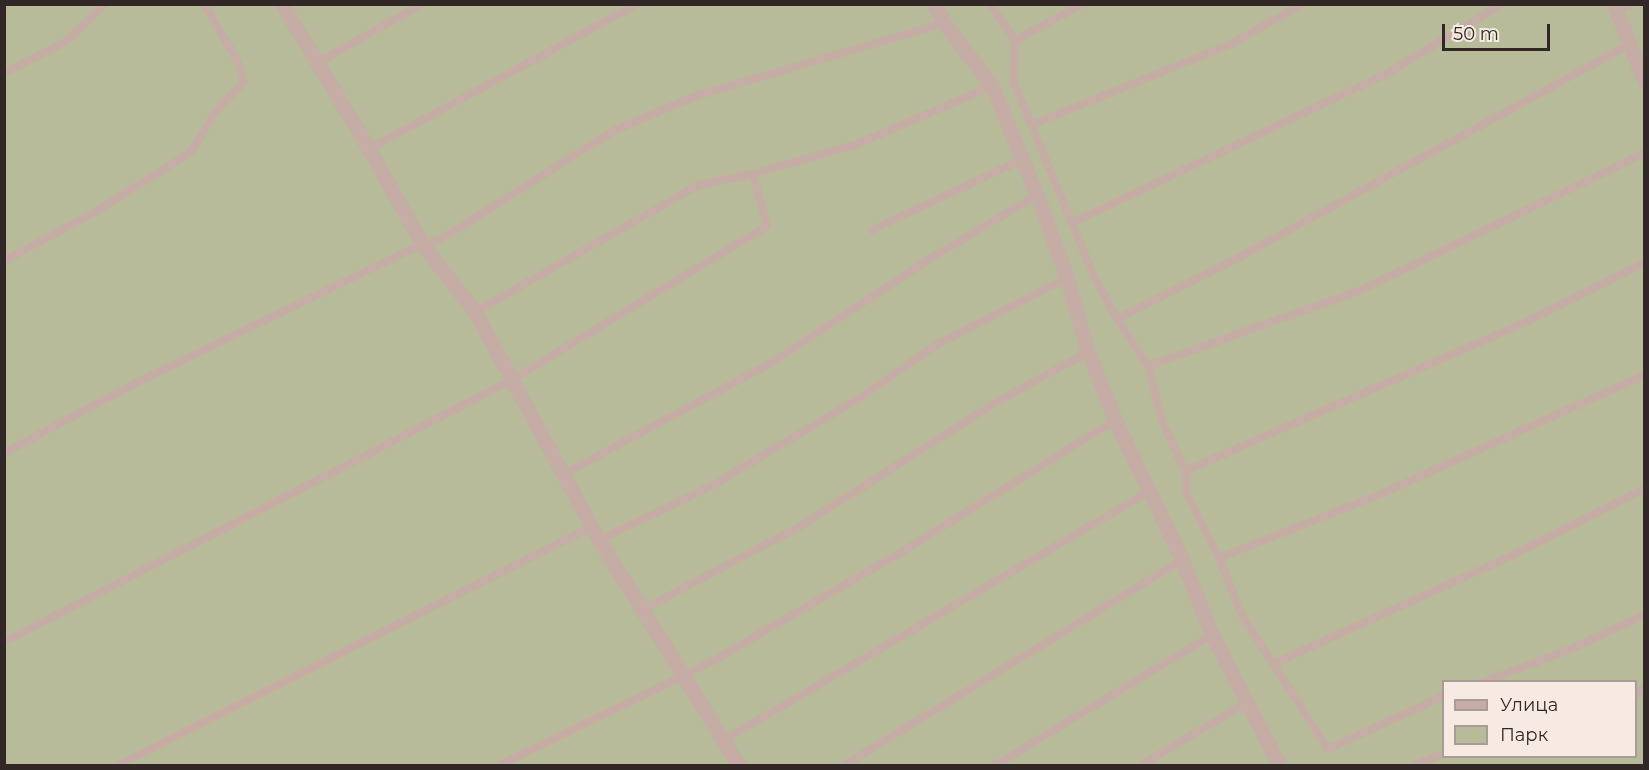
<!DOCTYPE html>
<meta charset="utf-8">
<style>
body{margin:0}
#map{position:relative;width:1649px;height:770px;overflow:hidden;background:#eedfd8;font-family:Montserrat,sans-serif}
div>[style]{position:absolute}
.green>*{inset:0;background:#b7bb9a}
.lane>*{height:8px;margin:-4px;padding:0 4px;transform-origin:4px;border-radius:4px;background:#c5ada5}
.street>*{height:15px;margin:-7.5px;padding:0 7.5px;transform-origin:7.5px;border-radius:7.5px;background:#c5ada5}
span{translate:-50% -50%;white-space:nowrap;text-align:center;line-height:1.15;-webkit-text-stroke:6px #f6eae3;paint-order:stroke}
.frame{position:absolute;inset:0;border:6px solid #312726;pointer-events:none}
.legend{position:absolute;left:1442px;top:680px;width:195px;height:78px;box-sizing:border-box;background:#f6eae3;border:2px solid #a79c97;margin:0;padding:8px 10px;list-style:none;font-size:18px;color:#312726}
.legend li{display:flex;align-items:center;gap:12px;height:30px}
.legend b{width:30px;border:2px solid #a79c97}
.scale{position:absolute;left:1442px;top:24px;width:108px;height:27px;box-sizing:border-box;border:3px solid #312726;border-top:0;padding-left:8px;font-size:18px;line-height:21px;white-space:nowrap;color:#312726;-webkit-text-stroke:4px #f6eae3;paint-order:stroke}
</style>
<div id="map">
<div class="green">
<i style="clip-path:polygon(evenodd,4px 5px,1644px 5px,1644px 765px,5px 765px,4px 5px,1444px 682px,1636px 682px,1636px 756px,1444px 756px,1444px 682px)"></i>
</div>
<div class="lane">
<i style="left:990px;top:4px;width:44px;rotate:55.2deg"></i>
<i style="left:1015px;top:40px;width:43px;rotate:91.3deg"></i>
<i style="left:1014px;top:83px;width:209px;rotate:67.5deg"></i>
<i style="left:1094px;top:276px;width:49px;rotate:61.9deg"></i>
<i style="left:1117px;top:319px;width:56px;rotate:56.6deg"></i>
<i style="left:1148px;top:366px;width:224px;rotate:-19.6deg"></i>
<i style="left:1359px;top:291px;width:317px;rotate:-25.8deg"></i>
<i style="left:1617px;top:11px;width:16px;rotate:-27deg"></i>
<i style="left:1015px;top:40px;width:77px;rotate:-27.9deg"></i>
<i style="left:317px;top:63px;width:120px;rotate:-29.3deg"></i>
<i style="left:4px;top:73px;width:71px;rotate:-26.9deg"></i>
<i style="left:67px;top:41px;width:53px;rotate:-44.2deg"></i>
<i style="left:1033px;top:124px;width:214px;rotate:-22deg"></i>
<i style="left:1231px;top:44px;width:82px;rotate:-29.1deg"></i>
<i style="left:369px;top:149px;width:305px;rotate:-28.4deg"></i>
<i style="left:1072px;top:223px;width:345px;rotate:-25.4deg"></i>
<i style="left:1384px;top:75px;width:138px;rotate:-31deg"></i>
<i style="left:872px;top:230px;width:167px;rotate:-25.2deg"></i>
<i style="left:4px;top:261px;width:106px;rotate:-28.3deg"></i>
<i style="left:97px;top:211px;width:111px;rotate:-32.1deg"></i>
<i style="left:191px;top:152px;width:48px;rotate:-58.6deg"></i>
<i style="left:216px;top:111px;width:40px;rotate:-46deg"></i>
<i style="left:244px;top:82px;width:21px;rotate:-107deg"></i>
<i style="left:238px;top:62px;width:67px;rotate:-120.4deg"></i>
<i style="left:475px;top:312px;width:257px;rotate:-29.6deg"></i>
<i style="left:699px;top:185px;width:55px;rotate:-11.5deg"></i>
<i style="left:753px;top:174px;width:108px;rotate:-16.1deg"></i>
<i style="left:857px;top:144px;width:147px;rotate:-23.2deg"></i>
<i style="left:1117px;top:319px;width:133px;rotate:-26.8deg"></i>
<i style="left:1236px;top:259px;width:449px;rotate:-28.6deg"></i>
<i style="left:1148px;top:366px;width:57px;rotate:75.7deg"></i>
<i style="left:1162px;top:421px;width:55px;rotate:65.3deg"></i>
<i style="left:1185px;top:471px;width:23px;rotate:85deg"></i>
<i style="left:1187px;top:494px;width:72px;rotate:63.4deg"></i>
<i style="left:1219px;top:558px;width:61px;rotate:68deg"></i>
<i style="left:1242px;top:615px;width:159px;rotate:57.3deg"></i>
<i style="left:1328px;top:749px;width:128px;rotate:-24.6deg"></i>
<i style="left:4px;top:453px;width:154px;rotate:-27.9deg"></i>
<i style="left:140px;top:381px;width:314px;rotate:-25.9deg"></i>
<i style="left:422px;top:244px;width:20px;rotate:-15deg"></i>
<i style="left:441px;top:239px;width:203px;rotate:-32.1deg"></i>
<i style="left:613px;top:131px;width:90px;rotate:-22.9deg"></i>
<i style="left:696px;top:96px;width:259px;rotate:-16.4deg"></i>
<i style="left:1185px;top:471px;width:370px;rotate:-23.6deg"></i>
<i style="left:1524px;top:323px;width:134px;rotate:-26.6deg"></i>
<i style="left:562px;top:475px;width:237px;rotate:-28.2deg"></i>
<i style="left:771px;top:363px;width:186px;rotate:-33.3deg"></i>
<i style="left:926px;top:261px;width:129px;rotate:-30.7deg"></i>
<i style="left:599px;top:540px;width:121px;rotate:-25.5deg"></i>
<i style="left:708px;top:488px;width:178px;rotate:-30.7deg"></i>
<i style="left:861px;top:397px;width:96px;rotate:-34.4deg"></i>
<i style="left:940px;top:343px;width:143px;rotate:-27.1deg"></i>
<i style="left:1219px;top:558px;width:176px;rotate:-21.6deg"></i>
<i style="left:1383px;top:493px;width:286px;rotate:-24.3deg"></i>
<i style="left:642px;top:610px;width:178px;rotate:-27.9deg"></i>
<i style="left:799px;top:527px;width:232px;rotate:-32.3deg"></i>
<i style="left:995px;top:403px;width:106px;rotate:-28.7deg"></i>
<i style="left:4px;top:642px;width:569px;rotate:-27.29deg"></i>
<i style="left:510px;top:381px;width:300px;rotate:-31.1deg"></i>
<i style="left:767px;top:226px;width:54px;rotate:-105.1deg"></i>
<i style="left:1273px;top:664px;width:266px;rotate:-24.4deg"></i>
<i style="left:1515px;top:554px;width:144px;rotate:-26.7deg"></i>
<i style="left:1483px;top:682px;width:94px;rotate:-20.6deg"></i>
<i style="left:1571px;top:649px;width:81px;rotate:-25deg"></i>
<i style="left:1636px;top:695px;width:11px;rotate:-41deg"></i>
<i style="left:724px;top:740px;width:492px;rotate:-30.3deg"></i>
<i style="left:1415px;top:765px;width:31px;rotate:-21deg"></i>
<i style="left:117px;top:766px;width:531px;rotate:-26.76deg"></i>
<i style="left:498px;top:766px;width:235px;rotate:-26deg"></i>
<i style="left:709px;top:663px;width:220px;rotate:-29.9deg"></i>
<i style="left:900px;top:553px;width:253px;rotate:-31.7deg"></i>
<i style="left:843px;top:766px;width:397px;rotate:-31.3deg"></i>
<i style="left:994px;top:766px;width:254px;rotate:-31deg"></i>
<i style="left:1140px;top:766px;width:126px;rotate:-30.7deg"></i>
</div>
<div class="street">
<i style="left:282px;top:4px;width:169px;rotate:59deg"></i>
<i style="left:369px;top:149px;width:109px;rotate:60.8deg"></i>
<i style="left:422px;top:244px;width:86px;rotate:52.1deg"></i>
<i style="left:475px;top:312px;width:260px;rotate:61.5deg"></i>
<i style="left:599px;top:540px;width:266px;rotate:58.2deg"></i>
<i style="left:934px;top:4px;width:21px;rotate:62deg"></i>
<i style="left:944px;top:23px;width:79px;rotate:52.7deg"></i>
<i style="left:992px;top:86px;width:118px;rotate:67.6deg"></i>
<i style="left:1037px;top:195px;width:88px;rotate:70.1deg"></i>
<i style="left:1067px;top:278px;width:77px;rotate:74.2deg"></i>
<i style="left:1088px;top:352px;width:73px;rotate:68.3deg"></i>
<i style="left:1115px;top:420px;width:155px;rotate:64.4deg"></i>
<i style="left:1182px;top:560px;width:81px;rotate:68.2deg"></i>
<i style="left:1212px;top:635px;width:148px;rotate:62.6deg"></i>
<i style="left:1614px;top:4px;width:83px;rotate:68.7deg"></i>
</div>
<div class="frame"></div>
<ul class="legend">
<li><b style="height:8px;background:#c5ada5"></b>Улица</li>
<li><b style="height:16px;background:#b7bb9a"></b>Парк</li>
</ul>
<div class="scale">50 m</div>
</div>
